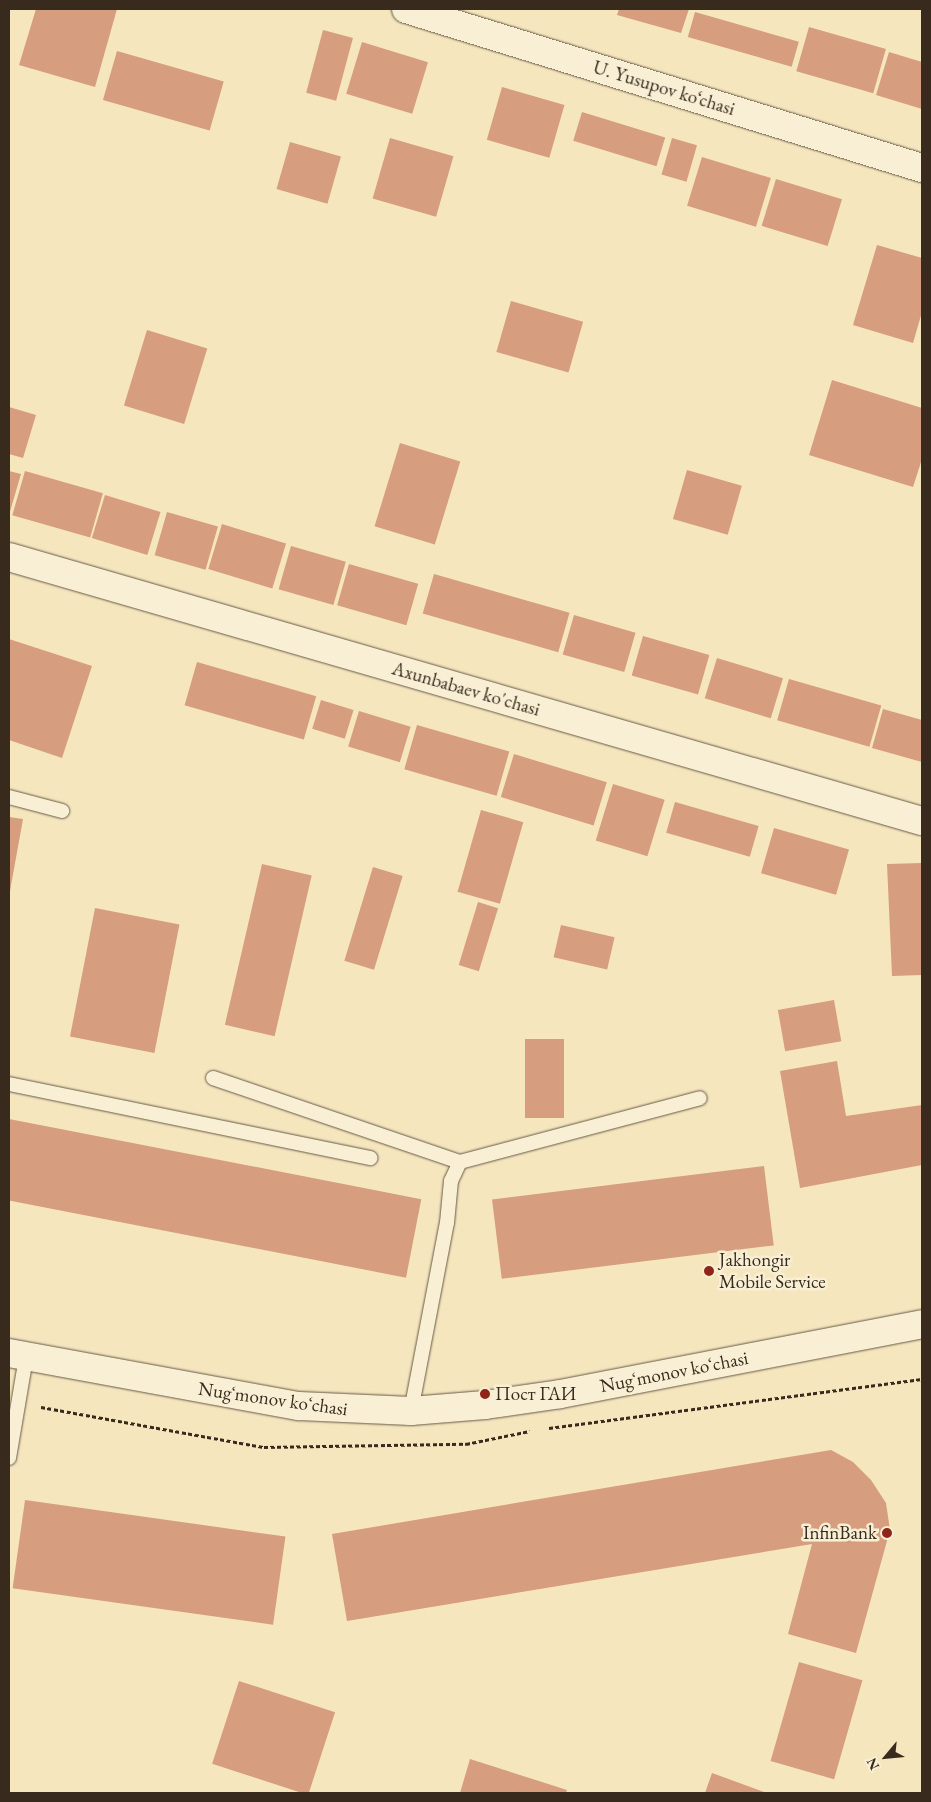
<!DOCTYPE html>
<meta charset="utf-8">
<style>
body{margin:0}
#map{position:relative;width:931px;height:1802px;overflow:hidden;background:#f5e6be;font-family:"EB Garamond",serif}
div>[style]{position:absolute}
.building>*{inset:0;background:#d69d7f;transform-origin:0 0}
.path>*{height:3px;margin-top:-1.5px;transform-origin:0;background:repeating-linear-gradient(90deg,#382b1e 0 4px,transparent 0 6.5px)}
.roads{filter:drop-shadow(0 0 1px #675a46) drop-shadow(0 0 1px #675a46)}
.lane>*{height:14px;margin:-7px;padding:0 7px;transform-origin:7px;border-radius:7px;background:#f8efd5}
.street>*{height:28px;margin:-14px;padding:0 14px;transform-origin:14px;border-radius:14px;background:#f8efd5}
.secondary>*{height:28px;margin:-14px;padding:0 14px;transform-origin:14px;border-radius:14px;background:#f8efd5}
.dots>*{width:14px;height:14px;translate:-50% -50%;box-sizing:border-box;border:2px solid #f8efd5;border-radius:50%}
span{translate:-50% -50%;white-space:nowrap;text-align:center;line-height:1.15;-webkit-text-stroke:5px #f8efd5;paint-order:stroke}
.street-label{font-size:19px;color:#382b1e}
.poi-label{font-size:19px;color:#382b1e}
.left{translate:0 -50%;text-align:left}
.right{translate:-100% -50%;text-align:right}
.frame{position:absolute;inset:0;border:10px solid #382b1e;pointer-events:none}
.north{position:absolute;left:861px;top:1732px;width:50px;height:50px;-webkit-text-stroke:4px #f8efd5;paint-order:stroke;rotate:242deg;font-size:14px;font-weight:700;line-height:20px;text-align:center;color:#382b1e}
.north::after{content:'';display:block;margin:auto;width:18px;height:22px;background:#382b1e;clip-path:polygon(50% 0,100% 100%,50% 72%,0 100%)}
</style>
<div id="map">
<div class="building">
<i style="clip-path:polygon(36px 9px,117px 9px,95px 87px,19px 65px)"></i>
<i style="clip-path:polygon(619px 9px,689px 9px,681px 33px,617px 15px)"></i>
<i style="left:695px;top:12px;width:108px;height:26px;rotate:16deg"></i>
<i style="left:809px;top:27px;width:80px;height:46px;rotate:16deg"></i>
<i style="left:323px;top:30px;width:31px;height:65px;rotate:15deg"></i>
<i style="left:362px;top:42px;width:69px;height:54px;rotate:17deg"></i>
<i style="left:117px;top:51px;width:111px;height:51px;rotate:16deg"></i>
<i style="clip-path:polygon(889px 52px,922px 62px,922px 109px,876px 95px)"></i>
<i style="left:502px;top:87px;width:65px;height:55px;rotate:16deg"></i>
<i style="left:582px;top:112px;width:87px;height:30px;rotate:17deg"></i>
<i style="left:390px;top:138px;width:66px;height:63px;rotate:16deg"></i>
<i style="left:672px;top:138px;width:26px;height:38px;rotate:16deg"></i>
<i style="left:290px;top:142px;width:53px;height:49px;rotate:16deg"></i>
<i style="left:702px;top:157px;width:72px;height:51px;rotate:17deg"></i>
<i style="left:776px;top:179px;width:69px;height:49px;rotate:17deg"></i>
<i style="clip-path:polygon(877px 245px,922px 258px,922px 312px,913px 343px,853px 325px)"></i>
<i style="left:511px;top:301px;width:75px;height:53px;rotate:16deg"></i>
<i style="left:147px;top:330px;width:63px;height:79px;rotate:17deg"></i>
<i style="clip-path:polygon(832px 380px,922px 408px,922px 459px,913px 487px,809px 455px)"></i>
<i style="clip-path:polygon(9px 407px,36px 415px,23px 458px,9px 454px)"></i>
<i style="left:400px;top:443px;width:63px;height:87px;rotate:17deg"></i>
<i style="left:687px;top:470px;width:57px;height:51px;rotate:16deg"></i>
<i style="clip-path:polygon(9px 471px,21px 474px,9px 515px)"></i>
<i style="left:25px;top:471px;width:81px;height:46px;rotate:16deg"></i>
<i style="left:105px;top:495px;width:58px;height:45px;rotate:17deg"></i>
<i style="left:167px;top:512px;width:53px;height:45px;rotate:16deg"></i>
<i style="left:222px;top:524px;width:67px;height:47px;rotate:17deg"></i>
<i style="left:291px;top:546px;width:57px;height:45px;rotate:16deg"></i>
<i style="left:349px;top:564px;width:72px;height:43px;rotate:16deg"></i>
<i style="left:434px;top:574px;width:141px;height:41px;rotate:16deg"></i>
<i style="left:574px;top:615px;width:64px;height:41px;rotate:16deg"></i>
<i style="left:643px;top:636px;width:69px;height:41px;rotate:16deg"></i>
<i style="clip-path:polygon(9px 639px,92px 666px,62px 758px,9px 740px)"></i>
<i style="left:717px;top:658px;width:69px;height:42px;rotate:17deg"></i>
<i style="left:197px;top:662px;width:124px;height:45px;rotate:16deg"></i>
<i style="left:789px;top:679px;width:96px;height:43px;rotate:16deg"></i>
<i style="left:321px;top:700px;width:34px;height:30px;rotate:17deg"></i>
<i style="clip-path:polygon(883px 709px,922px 720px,922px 762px,872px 748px)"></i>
<i style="left:359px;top:711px;width:54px;height:37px;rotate:17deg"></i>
<i style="left:417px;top:725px;width:96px;height:46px;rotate:16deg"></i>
<i style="left:514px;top:754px;width:97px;height:45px;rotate:17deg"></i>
<i style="left:613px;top:784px;width:54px;height:59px;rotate:17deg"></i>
<i style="left:675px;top:802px;width:87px;height:32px;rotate:16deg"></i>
<i style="left:481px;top:810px;width:44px;height:85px;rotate:16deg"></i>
<i style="clip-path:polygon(9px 817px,23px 819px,10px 891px,9px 891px)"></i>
<i style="left:774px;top:828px;width:78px;height:47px;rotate:16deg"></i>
<i style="clip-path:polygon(922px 863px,922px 975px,892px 976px,887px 864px)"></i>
<i style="left:262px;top:864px;width:51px;height:165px;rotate:13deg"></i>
<i style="left:373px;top:867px;width:31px;height:98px;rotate:17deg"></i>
<i style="left:478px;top:902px;width:21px;height:66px;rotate:17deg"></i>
<i style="left:95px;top:908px;width:86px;height:131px;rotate:11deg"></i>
<i style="left:561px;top:925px;width:55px;height:33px;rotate:13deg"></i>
<i style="left:834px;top:1000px;width:42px;height:57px;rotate:80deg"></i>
<i style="left:525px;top:1039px;width:39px;height:79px"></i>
<i style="clip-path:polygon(837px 1061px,846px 1116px,922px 1105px,922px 1165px,800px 1188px,780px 1071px)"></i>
<i style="left:9px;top:1119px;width:420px;height:80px;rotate:11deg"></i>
<i style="left:764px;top:1166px;width:80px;height:274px;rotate:83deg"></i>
<i style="clip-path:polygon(831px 1450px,853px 1462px,871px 1480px,886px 1503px,890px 1530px,856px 1653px,788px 1634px,812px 1544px,347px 1621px,332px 1534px)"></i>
<i style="left:25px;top:1500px;width:263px;height:89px;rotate:8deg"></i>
<i style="left:799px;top:1662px;width:66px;height:103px;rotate:16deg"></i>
<i style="left:239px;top:1681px;width:101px;height:87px;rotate:18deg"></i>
<i style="clip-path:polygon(470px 1759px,567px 1790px,566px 1793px,460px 1793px)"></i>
<i style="clip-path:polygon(712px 1773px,767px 1793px,705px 1793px)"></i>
</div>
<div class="path">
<i style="left:41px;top:1407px;width:227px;rotate:10.2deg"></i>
<i style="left:264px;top:1447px;width:202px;rotate:-0.9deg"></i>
<i style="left:466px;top:1444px;width:65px;rotate:-11.5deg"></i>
<i style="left:549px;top:1428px;width:376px;rotate:-7.5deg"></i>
</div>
<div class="roads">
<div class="lane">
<i style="left:9px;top:797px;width:55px;rotate:14.8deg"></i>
<i style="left:213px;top:1078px;width:261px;rotate:18.8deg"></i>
<i style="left:9px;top:1084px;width:369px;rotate:11.6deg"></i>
<i style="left:411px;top:1411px;width:191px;rotate:-79.2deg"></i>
<i style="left:447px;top:1223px;width:42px;rotate:-84.6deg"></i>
<i style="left:451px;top:1181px;width:21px;rotate:-65deg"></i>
<i style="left:460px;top:1162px;width:248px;rotate:-14.9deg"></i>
<i style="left:9px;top:1458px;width:102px;rotate:-80.4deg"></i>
</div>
<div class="street">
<i style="left:406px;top:9px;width:540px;rotate:17.13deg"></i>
<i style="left:9px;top:557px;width:950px;rotate:16.13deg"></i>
</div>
<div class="secondary">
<i style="left:9px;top:1353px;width:295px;rotate:10.4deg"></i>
<i style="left:299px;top:1406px;width:112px;rotate:2.6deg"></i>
<i style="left:411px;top:1411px;width:74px;rotate:-4.6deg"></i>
<i style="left:485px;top:1405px;width:76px;rotate:-8.3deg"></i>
<i style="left:560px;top:1394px;width:369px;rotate:-10.9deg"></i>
</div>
</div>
<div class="dots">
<i style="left:709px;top:1271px;background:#8f2418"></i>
<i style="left:485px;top:1394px;background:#8f2418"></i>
<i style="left:887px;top:1533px;background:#8f2418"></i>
</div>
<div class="street-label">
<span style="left:664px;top:88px;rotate:17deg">U. Yusupov ko‘chasi</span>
<span style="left:466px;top:689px;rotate:16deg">Axunbabaev ko'chasi</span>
<span style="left:674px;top:1372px;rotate:-11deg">Nugʻmonov koʻchasi</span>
<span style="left:273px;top:1399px;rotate:8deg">Nugʻmonov koʻchasi</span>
</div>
<div class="poi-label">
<span class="left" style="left:719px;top:1271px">Jakhongir<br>Mobile Service</span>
<span class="left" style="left:495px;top:1394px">Пост ГАИ</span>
<span class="right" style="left:877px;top:1533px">InfinBank</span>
</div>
<div class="frame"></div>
<div class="north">N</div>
</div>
